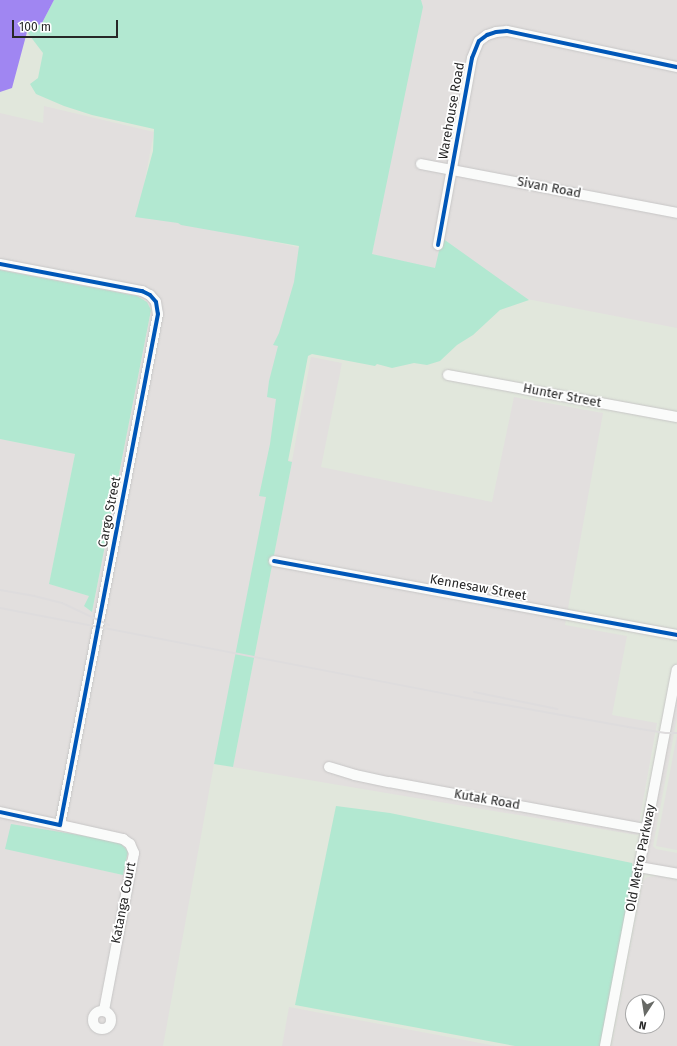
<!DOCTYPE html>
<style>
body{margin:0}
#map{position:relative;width:677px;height:1046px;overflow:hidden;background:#e1e7dc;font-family:"Fira Sans",sans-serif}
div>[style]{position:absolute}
.industrial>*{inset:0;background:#e2dfde}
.green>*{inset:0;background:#b2e8d1}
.water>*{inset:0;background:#a086f2}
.roads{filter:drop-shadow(0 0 1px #c7c6c6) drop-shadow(0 0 1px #c7c6c6)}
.minor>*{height:10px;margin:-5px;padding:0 5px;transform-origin:5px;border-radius:5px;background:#fafbfa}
.minor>.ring{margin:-5px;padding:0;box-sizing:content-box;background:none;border:10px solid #fafbfa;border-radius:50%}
.rail>*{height:2px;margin:-1px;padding:0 1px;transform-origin:1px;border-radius:1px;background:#dedcdd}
.cycleway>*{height:4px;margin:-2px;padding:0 2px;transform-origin:2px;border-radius:2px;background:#0057b8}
span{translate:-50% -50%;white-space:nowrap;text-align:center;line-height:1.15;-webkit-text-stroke:3.5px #fff;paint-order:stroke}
.street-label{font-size:13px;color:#272727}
.north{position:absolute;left:625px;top:994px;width:40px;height:40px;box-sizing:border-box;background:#fff;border:1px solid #a9a9a9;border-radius:50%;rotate:192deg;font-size:11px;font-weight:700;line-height:16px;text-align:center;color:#272727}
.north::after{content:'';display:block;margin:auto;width:14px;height:18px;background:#686a66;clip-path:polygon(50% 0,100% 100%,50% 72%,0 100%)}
.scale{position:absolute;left:12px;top:20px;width:106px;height:18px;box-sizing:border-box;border:2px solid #272727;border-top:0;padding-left:5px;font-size:12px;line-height:14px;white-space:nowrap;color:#272727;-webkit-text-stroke:3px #fff;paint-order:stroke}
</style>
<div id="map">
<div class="industrial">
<i style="clip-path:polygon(421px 0,677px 0,677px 328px,527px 299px,510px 287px,372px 254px)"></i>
<i style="clip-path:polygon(evenodd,44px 106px,154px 132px,139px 211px,305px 249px,268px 456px,292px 461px,311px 357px,342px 363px,321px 467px,492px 502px,514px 397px,603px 413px,565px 625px,627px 636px,612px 715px,657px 723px,637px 835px,214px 764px,163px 1046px,0 1046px,0 439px,75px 454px,49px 584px,89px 596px,92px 612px,151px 310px,137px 296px,0 270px,0 113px,43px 123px,44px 106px,292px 462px,233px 767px,214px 764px,292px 462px,44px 106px,5px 848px,128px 851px,123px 875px,5px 848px)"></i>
<i style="clip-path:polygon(677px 691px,677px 718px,653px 846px,656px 849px,677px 853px,677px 876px,642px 871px)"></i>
<i style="clip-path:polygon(677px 735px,677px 850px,656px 846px)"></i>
<i style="clip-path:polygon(evenodd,659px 876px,677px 880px,677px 1046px,612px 1046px,643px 881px,647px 877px,659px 876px,633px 1002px,657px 1002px,657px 1026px,633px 1026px,633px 1002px)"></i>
<i style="clip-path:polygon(289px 1007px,496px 1046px,282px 1046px)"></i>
</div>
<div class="green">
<i style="clip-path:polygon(54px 0,421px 0,423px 7px,372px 254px,435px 268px,442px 238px,529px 300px,500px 310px,473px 335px,457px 345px,440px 361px,427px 365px,414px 363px,392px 368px,377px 364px,375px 366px,312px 354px,308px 356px,288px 461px,292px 462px,233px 767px,214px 764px,266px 497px,259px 496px,270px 444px,276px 399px,267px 397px,269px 381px,278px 346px,273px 345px,279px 333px,294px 282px,299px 246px,181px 225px,178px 223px,135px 217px,153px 151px,154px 129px,92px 115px,64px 106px,36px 94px,30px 84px,38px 78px,43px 53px,27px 32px,42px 23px)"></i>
<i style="clip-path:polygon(0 270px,137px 296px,147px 302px,151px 310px,92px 612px,84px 606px,89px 596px,49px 584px,75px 454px,0 439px)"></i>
<i style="clip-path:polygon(336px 806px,390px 813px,632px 863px,634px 870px,601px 1046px,515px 1046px,295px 1005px)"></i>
<i style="clip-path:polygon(11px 824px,110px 840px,121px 844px,128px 851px,123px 875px,5px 849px)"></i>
</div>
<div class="water">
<i style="clip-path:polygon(0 0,54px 0,42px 23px,27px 32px,12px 88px,0 92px)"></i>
</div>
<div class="roads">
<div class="minor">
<i style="left:421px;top:164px;width:261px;rotate:10.8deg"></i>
<i style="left:438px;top:245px;width:190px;rotate:-79.7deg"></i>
<i style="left:472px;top:58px;width:18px;rotate:-68deg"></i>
<i style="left:479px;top:41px;width:10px;rotate:-37deg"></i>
<i style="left:487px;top:35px;width:9px;rotate:-18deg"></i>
<i style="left:496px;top:32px;width:11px;rotate:-5deg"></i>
<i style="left:507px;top:31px;width:174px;rotate:12deg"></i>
<i style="left:0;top:264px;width:145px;rotate:10.8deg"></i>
<i style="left:142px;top:291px;width:9px;rotate:27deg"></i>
<i style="left:150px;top:295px;width:9px;rotate:49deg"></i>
<i style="left:156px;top:302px;width:12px;rotate:81deg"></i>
<i style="left:158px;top:314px;width:520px;rotate:100.86deg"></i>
<i style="left:60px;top:825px;width:61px;rotate:-167.8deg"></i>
<i style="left:448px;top:375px;width:233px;rotate:10.4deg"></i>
<i style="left:274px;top:561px;width:410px;rotate:10.4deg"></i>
<i style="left:329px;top:767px;width:27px;rotate:17deg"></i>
<i style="left:355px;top:775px;width:35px;rotate:12deg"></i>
<i style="left:389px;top:782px;width:261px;rotate:10.4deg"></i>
<i style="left:60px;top:825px;width:65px;rotate:12.5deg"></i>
<i style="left:123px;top:839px;width:9px;rotate:36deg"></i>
<i style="left:130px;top:844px;width:10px;rotate:66deg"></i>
<i style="left:134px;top:853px;width:161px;rotate:100.8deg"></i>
<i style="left:639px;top:867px;width:39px;rotate:10deg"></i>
<i class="ring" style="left:93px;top:1011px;width:8px;height:8px"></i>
<i style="left:605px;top:1046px;width:383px;rotate:-79.2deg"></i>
</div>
</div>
<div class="rail">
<i style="left:0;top:590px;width:35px;rotate:10deg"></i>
<i style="left:34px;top:596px;width:29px;rotate:14deg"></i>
<i style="left:62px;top:603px;width:52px;rotate:25.1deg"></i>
<i style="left:0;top:608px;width:470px;rotate:10.9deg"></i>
<i style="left:461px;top:697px;width:170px;rotate:10.2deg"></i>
<i style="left:628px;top:727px;width:38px;rotate:9deg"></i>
<i style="left:666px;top:733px;width:11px"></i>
<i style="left:474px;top:692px;width:85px;rotate:11.6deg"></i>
</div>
<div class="cycleway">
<i style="left:438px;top:245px;width:190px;rotate:-79.7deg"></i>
<i style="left:472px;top:58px;width:18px;rotate:-68deg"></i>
<i style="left:479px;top:41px;width:10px;rotate:-37deg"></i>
<i style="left:487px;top:35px;width:9px;rotate:-18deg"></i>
<i style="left:496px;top:32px;width:11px;rotate:-5deg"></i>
<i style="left:507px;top:31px;width:174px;rotate:12deg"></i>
<i style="left:0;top:264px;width:145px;rotate:10.8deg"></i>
<i style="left:142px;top:291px;width:9px;rotate:27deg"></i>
<i style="left:150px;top:295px;width:9px;rotate:49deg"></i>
<i style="left:156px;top:302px;width:12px;rotate:81deg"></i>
<i style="left:158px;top:314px;width:520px;rotate:100.86deg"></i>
<i style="left:60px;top:825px;width:61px;rotate:-167.8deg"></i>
<i style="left:274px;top:561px;width:410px;rotate:10.4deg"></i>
</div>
<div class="street-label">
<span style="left:452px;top:111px;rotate:-80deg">Warehouse Road</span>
<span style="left:549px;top:188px;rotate:11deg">Sivan Road</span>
<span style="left:562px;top:396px;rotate:11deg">Hunter Street</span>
<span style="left:110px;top:512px;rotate:-79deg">Cargo Street</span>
<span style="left:478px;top:588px;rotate:10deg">Kennesaw Street</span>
<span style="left:487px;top:800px;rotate:10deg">Kutak Road</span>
<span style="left:641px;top:858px;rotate:-79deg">Old Metro Parkway</span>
<span style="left:124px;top:903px;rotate:-79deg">Katanga Court</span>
</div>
<div class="north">N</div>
<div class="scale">100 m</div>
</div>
